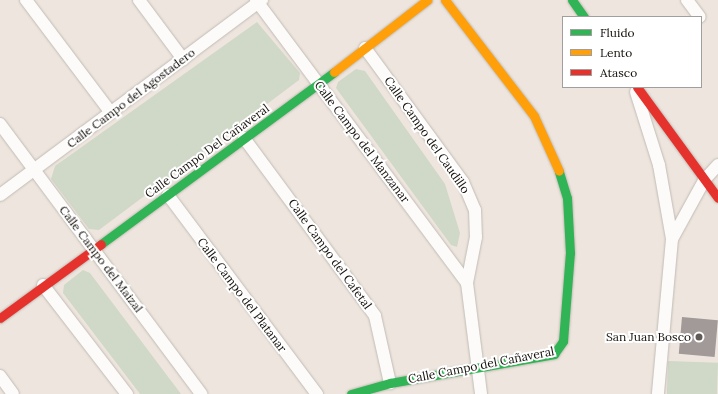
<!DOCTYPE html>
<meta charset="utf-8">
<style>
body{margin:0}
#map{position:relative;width:718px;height:394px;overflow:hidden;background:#eee6de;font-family:Lora,serif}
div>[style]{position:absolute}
.green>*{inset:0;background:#d0d8c7;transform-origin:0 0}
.building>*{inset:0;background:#a19a98;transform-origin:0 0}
.roads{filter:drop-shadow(0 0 1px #c1bbb4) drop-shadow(0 0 1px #c1bbb4)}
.street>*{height:12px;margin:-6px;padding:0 6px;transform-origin:6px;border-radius:6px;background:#fcfbfa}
.fast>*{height:9px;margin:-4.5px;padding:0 4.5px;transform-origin:4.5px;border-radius:4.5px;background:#30b455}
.slow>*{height:9px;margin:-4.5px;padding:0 4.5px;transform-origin:4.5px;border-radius:4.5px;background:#ff9f0a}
.jam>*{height:9px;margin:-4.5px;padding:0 4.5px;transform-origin:4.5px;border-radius:4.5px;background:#e5322d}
.dots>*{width:11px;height:11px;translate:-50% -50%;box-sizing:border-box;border:2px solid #fff;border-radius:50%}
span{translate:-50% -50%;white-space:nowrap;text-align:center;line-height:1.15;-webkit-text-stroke:4px #fff;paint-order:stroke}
.street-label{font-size:12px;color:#15100b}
.poi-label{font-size:12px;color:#15100b}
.right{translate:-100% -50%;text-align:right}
.legend{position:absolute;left:562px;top:16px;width:140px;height:72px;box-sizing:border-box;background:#fff;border:1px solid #a19f9d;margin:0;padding:5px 7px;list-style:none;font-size:12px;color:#15100b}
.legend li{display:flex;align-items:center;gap:8px;height:20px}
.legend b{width:20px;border:1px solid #a19f9d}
</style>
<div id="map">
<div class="green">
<i style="clip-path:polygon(257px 22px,300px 73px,299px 80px,99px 230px,89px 229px,51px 179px,55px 166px)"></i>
<i style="clip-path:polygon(356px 69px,365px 71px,445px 184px,460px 233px,457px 247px,451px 245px,336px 88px,338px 82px)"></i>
<i style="clip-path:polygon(83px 270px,90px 273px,181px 394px,140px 394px,63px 293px,64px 285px)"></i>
<i style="left:668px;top:361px;width:50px;height:33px;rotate:2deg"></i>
</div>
<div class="building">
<i style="left:682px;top:317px;width:36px;height:37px;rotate:5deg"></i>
</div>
<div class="roads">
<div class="street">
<i style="left:26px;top:0;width:141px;rotate:53deg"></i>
<i style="left:139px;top:0;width:74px;rotate:53.3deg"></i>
<i style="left:256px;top:0;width:353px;rotate:53.3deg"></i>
<i style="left:687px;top:0;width:21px;rotate:53deg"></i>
<i style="left:365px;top:48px;width:166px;rotate:53.8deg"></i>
<i style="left:463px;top:182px;width:30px;rotate:67deg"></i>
<i style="left:475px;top:210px;width:27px;rotate:88deg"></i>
<i style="left:476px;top:237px;width:47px;rotate:101.1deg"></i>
<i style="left:467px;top:283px;width:112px;rotate:82.8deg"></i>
<i style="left:636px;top:92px;width:77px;rotate:72.5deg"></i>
<i style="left:659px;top:165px;width:75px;rotate:80deg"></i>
<i style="left:672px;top:239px;width:156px;rotate:95.2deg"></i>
<i style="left:0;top:124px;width:337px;rotate:53.3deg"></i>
<i style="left:244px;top:138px;width:221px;rotate:53.6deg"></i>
<i style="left:375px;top:316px;width:69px;rotate:77.4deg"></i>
<i style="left:0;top:195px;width:327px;rotate:-36.7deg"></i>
<i style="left:168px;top:195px;width:249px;rotate:53.2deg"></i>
<i style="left:672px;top:239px;width:68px;rotate:-61.2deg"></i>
<i style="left:705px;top:179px;width:19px;rotate:-47deg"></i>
<i style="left:43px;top:285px;width:138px;rotate:52.4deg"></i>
<i style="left:0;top:376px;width:22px;rotate:54deg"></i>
</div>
<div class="fast">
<i style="left:572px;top:0;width:21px;rotate:55deg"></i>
<i style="left:101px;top:244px;width:290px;rotate:-36.4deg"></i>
<i style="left:351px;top:394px;width:41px;rotate:-15.8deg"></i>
<i style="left:390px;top:383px;width:167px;rotate:-10deg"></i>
<i style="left:554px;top:354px;width:16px;rotate:-55deg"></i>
<i style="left:563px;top:341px;width:88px;rotate:-85.5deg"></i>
<i style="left:570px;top:253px;width:55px;rotate:-93.1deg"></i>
<i style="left:567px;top:198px;width:28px;rotate:-107deg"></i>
</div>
<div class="slow">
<i style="left:445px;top:0;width:146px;rotate:52.5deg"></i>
<i style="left:534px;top:116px;width:60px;rotate:65.6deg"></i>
<i style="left:334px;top:72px;width:118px;rotate:-37.7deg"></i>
</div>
<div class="jam">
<i style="left:637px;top:87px;width:137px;rotate:53.9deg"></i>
<i style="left:0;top:318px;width:125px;rotate:-36.2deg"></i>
</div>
</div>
<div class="dots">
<i style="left:699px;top:337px;background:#615b55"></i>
</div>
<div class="street-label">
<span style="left:131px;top:98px;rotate:-37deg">Calle Campo del Agostadero</span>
<span style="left:427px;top:135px;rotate:55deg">Calle Campo del Caudillo</span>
<span style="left:362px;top:142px;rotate:53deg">Calle Campo del Manzanar</span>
<span style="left:207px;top:151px;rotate:-36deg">Calle Campo Del Cañaveral</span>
<span style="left:330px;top:254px;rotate:54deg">Calle Campo del Cafetal</span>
<span style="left:101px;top:259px;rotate:53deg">Calle Campo del Maizal</span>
<span style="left:242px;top:295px;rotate:53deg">Calle Campo del Platanar</span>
<span style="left:481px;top:365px;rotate:-11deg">Calle Campo del Cañaveral</span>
</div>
<div class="poi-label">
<span class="right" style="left:691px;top:337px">San Juan Bosco</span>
</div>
<ul class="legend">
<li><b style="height:5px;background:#30b455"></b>Fluido</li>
<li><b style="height:5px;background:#ff9f0a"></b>Lento</li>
<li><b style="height:5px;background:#e5322d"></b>Atasco</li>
</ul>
</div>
